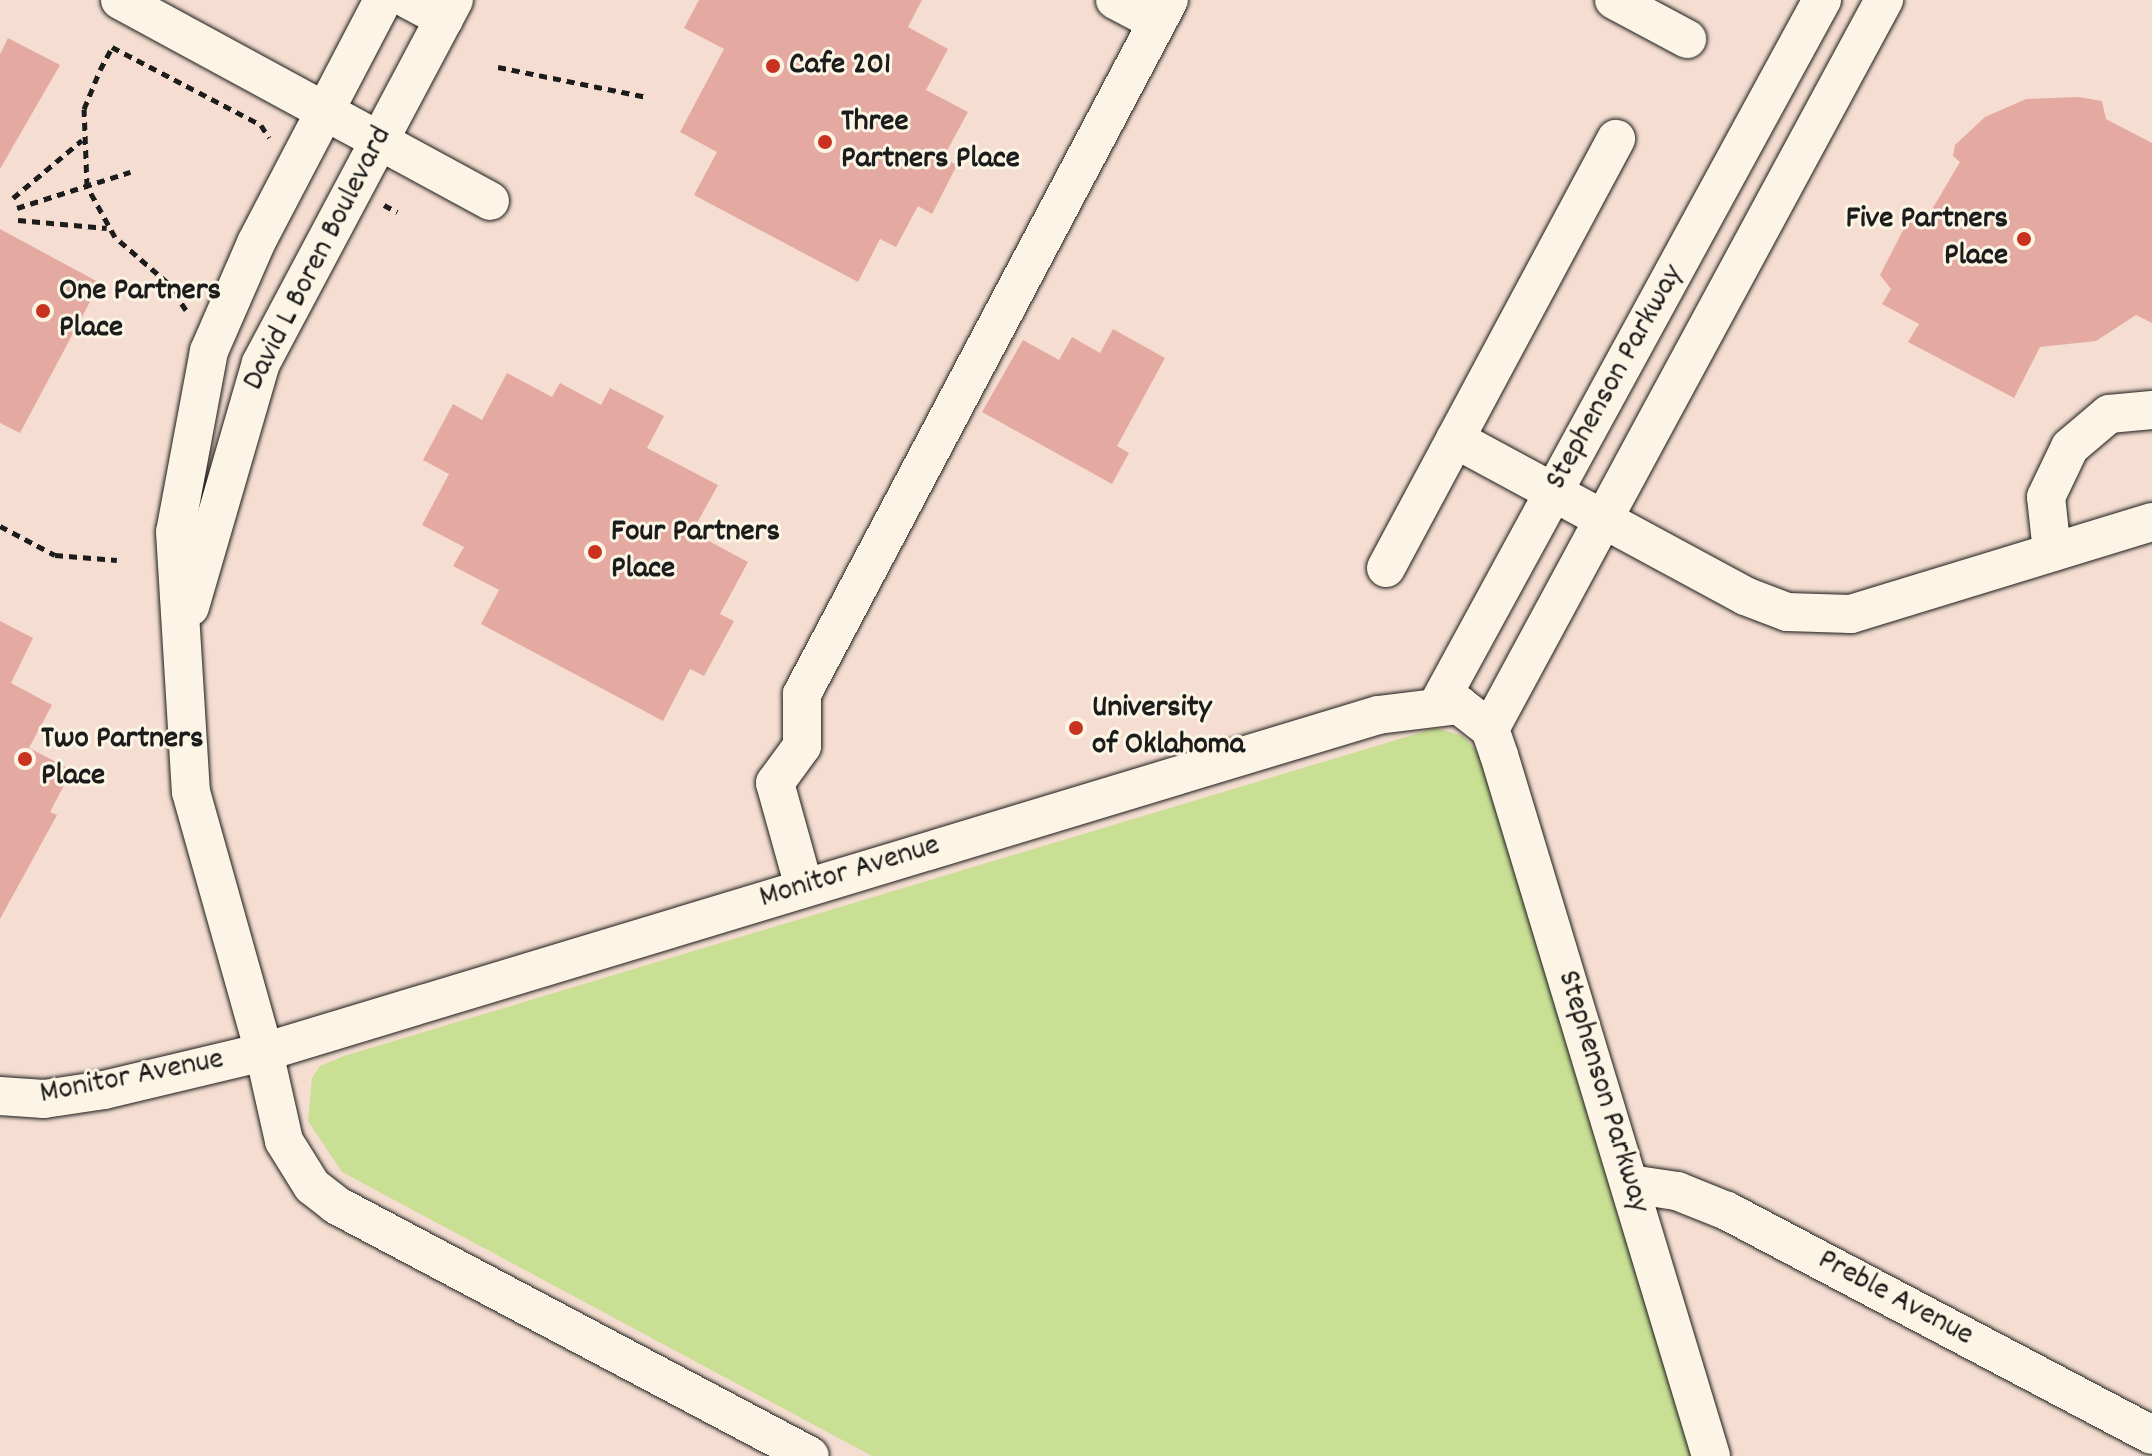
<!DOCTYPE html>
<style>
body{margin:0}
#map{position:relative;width:2152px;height:1456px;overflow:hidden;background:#fcf5e5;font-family:Dekko,sans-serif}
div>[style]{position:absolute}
.built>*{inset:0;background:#f5ded1;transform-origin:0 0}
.green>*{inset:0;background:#c8df94}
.building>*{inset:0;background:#e4aaa1}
.path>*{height:5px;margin-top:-2.5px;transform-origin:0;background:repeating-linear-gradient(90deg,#1c1c1c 0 8px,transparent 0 14px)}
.roads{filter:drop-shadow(0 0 2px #1c1c1c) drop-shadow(0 0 2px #1c1c1c)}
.minor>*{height:38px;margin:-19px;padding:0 19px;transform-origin:19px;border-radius:19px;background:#fcf5e5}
.dots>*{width:22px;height:22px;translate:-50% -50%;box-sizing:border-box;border:4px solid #fcf5e5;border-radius:50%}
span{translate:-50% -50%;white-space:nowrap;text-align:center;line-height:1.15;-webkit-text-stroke:6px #fcf5e5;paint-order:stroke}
.poi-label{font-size:32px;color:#1c1c1c;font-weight:700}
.left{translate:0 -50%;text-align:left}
.right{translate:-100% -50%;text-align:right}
.street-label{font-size:32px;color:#1c1c1c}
</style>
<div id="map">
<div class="built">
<i style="left:0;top:0;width:2152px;height:1456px"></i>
</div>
<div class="green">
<i style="clip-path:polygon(1436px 728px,1463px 736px,1480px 755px,1691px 1456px,872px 1456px,342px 1172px,308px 1121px,312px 1078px,320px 1066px,344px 1056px)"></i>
</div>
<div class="building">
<i style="clip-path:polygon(699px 0,922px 0,908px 27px,948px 49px,926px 90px,968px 112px,943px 158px,957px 165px,932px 214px,918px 206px,896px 247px,880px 239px,858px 282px,694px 195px,717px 152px,680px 132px,724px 49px,684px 28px)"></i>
<i style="clip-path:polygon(8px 38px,60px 65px,0 169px,0 54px)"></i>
<i style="clip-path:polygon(2079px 97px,2102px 101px,2106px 119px,2152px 143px,2152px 323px,2136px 315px,2096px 341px,2040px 347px,2014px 398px,1908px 342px,1919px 324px,1882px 304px,1891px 289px,1880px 275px,1913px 211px,1931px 211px,1960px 162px,1953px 156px,1955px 145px,1985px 117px,2026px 99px)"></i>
<i style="clip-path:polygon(0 229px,100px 283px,20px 433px,0 423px)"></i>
<i style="clip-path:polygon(1113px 329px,1165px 358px,1117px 446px,1129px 453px,1112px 484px,982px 412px,1023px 340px,1059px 360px,1072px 337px,1100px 353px)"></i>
<i style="clip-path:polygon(507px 373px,552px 397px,560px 383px,601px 405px,610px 388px,664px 416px,647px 448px,718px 485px,692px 532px,748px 562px,720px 614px,734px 621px,704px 676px,690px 669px,663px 721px,481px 624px,499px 590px,453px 566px,464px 547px,422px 525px,449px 474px,423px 460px,453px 404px,482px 420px)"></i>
<i style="clip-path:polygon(0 621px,33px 638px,11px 683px,52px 705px,29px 748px,72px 770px,50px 812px,57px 815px,0 919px)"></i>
</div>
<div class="path">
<i style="left:498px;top:67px;width:152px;rotate:11.4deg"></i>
<i style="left:13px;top:198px;width:90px;rotate:-40deg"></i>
<i style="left:384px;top:205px;width:15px;rotate:28deg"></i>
<i style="left:17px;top:208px;width:119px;rotate:-17.7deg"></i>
<i style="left:18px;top:220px;width:89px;rotate:5.1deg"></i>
<i style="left:186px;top:310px;width:32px;rotate:-124deg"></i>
<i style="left:168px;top:283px;width:70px;rotate:-139deg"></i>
<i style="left:115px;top:237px;width:58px;rotate:-118.8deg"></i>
<i style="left:87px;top:186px;width:77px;rotate:-92.2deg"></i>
<i style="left:84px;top:109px;width:42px;rotate:-67.7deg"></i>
<i style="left:100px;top:70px;width:26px;rotate:-62deg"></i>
<i style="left:112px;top:47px;width:168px;rotate:27.6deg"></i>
<i style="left:261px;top:125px;width:15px;rotate:58deg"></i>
<i style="left:0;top:526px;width:62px;rotate:27.8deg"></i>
<i style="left:55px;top:555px;width:62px;rotate:4.6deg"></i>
</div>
<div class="roads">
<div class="minor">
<i style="left:120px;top:0;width:421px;rotate:28.5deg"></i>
<i style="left:383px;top:0;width:274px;rotate:117.6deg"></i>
<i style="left:256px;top:243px;width:118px;rotate:113.5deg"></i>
<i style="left:209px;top:351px;width:184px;rotate:100.6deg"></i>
<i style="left:175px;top:532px;width:260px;rotate:86.5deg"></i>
<i style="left:191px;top:792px;width:270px;rotate:74.3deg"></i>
<i style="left:264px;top:1052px;width:1164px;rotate:-16.83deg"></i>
<i style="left:1378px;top:715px;width:82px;rotate:-7deg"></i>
<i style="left:1459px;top:705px;width:39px;rotate:38deg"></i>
<i style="left:1490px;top:729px;width:28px;rotate:71deg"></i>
<i style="left:1499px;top:755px;width:732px;rotate:73.17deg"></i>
<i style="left:409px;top:0;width:40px;rotate:28deg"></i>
<i style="left:1115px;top:0;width:47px;rotate:27.6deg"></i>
<i style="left:1614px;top:0;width:83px;rotate:28.1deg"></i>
<i style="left:1455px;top:439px;width:330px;rotate:28.4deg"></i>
<i style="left:1745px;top:596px;width:45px;rotate:20.9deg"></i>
<i style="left:1787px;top:612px;width:64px;rotate:1.8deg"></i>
<i style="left:1851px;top:614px;width:315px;rotate:-17deg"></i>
<i style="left:2052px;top:552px;width:55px;rotate:-96.2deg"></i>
<i style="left:2046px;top:497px;width:55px;rotate:-64.4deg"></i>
<i style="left:2070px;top:447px;width:51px;rotate:-40.2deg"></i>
<i style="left:2109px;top:414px;width:43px;rotate:-5.3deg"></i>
<i style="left:1386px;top:568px;width:487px;rotate:-61.8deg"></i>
<i style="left:190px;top:607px;width:254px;rotate:-73.8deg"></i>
<i style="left:261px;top:363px;width:411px;rotate:-62deg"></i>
<i style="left:1438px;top:704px;width:802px;rotate:-61.39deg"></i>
<i style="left:1490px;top:729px;width:829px;rotate:-61.61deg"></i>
<i style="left:804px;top:887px;width:108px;rotate:-105.6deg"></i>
<i style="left:775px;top:783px;width:46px;rotate:-53.9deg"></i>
<i style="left:802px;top:746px;width:52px;rotate:-90deg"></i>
<i style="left:802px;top:694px;width:785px;rotate:-62.13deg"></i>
<i style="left:0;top:1096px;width:44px;rotate:3.9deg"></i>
<i style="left:44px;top:1099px;width:61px;rotate:-8.5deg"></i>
<i style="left:104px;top:1090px;width:164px;rotate:-13.4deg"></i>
<i style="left:264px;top:1052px;width:91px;rotate:77.3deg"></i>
<i style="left:284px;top:1141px;width:53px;rotate:58.1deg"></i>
<i style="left:312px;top:1186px;width:31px;rotate:38deg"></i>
<i style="left:336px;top:1205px;width:536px;rotate:27.9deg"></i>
<i style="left:1630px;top:1184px;width:48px;rotate:8.5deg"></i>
<i style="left:1677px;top:1191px;width:54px;rotate:21.8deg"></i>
<i style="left:1727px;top:1211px;width:480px;rotate:27.8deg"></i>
</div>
</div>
<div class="dots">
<i style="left:773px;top:66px;background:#c8321e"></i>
<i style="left:825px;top:142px;background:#c8321e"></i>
<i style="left:2024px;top:239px;background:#c8321e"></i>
<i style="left:43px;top:311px;background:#c8321e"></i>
<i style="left:595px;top:552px;background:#c8321e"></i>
<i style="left:1076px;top:728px;background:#c8321e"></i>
<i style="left:25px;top:759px;background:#c8321e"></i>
</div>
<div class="poi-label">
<span class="left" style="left:789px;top:66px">Cafe 201</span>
<span class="left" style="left:841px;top:142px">Three<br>Partners Place</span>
<span class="right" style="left:2008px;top:239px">Five Partners<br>Place</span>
<span class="left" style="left:59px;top:311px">One Partners<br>Place</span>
<span class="left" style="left:611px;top:552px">Four Partners<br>Place</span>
<span class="left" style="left:1092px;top:728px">University<br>of Oklahoma</span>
<span class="left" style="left:41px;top:759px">Two Partners<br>Place</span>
</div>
<div class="street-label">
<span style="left:319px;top:259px;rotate:-63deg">David L Boren Boulevard</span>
<span style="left:1616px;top:378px;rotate:-61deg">Stephenson Parkway</span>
<span style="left:850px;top:873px;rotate:-17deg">Monitor Avenue</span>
<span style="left:132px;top:1078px;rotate:-11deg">Monitor Avenue</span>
<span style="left:1602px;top:1092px;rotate:73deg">Stephenson Parkway</span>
<span style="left:1895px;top:1299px;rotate:28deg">Preble Avenue</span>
</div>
</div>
